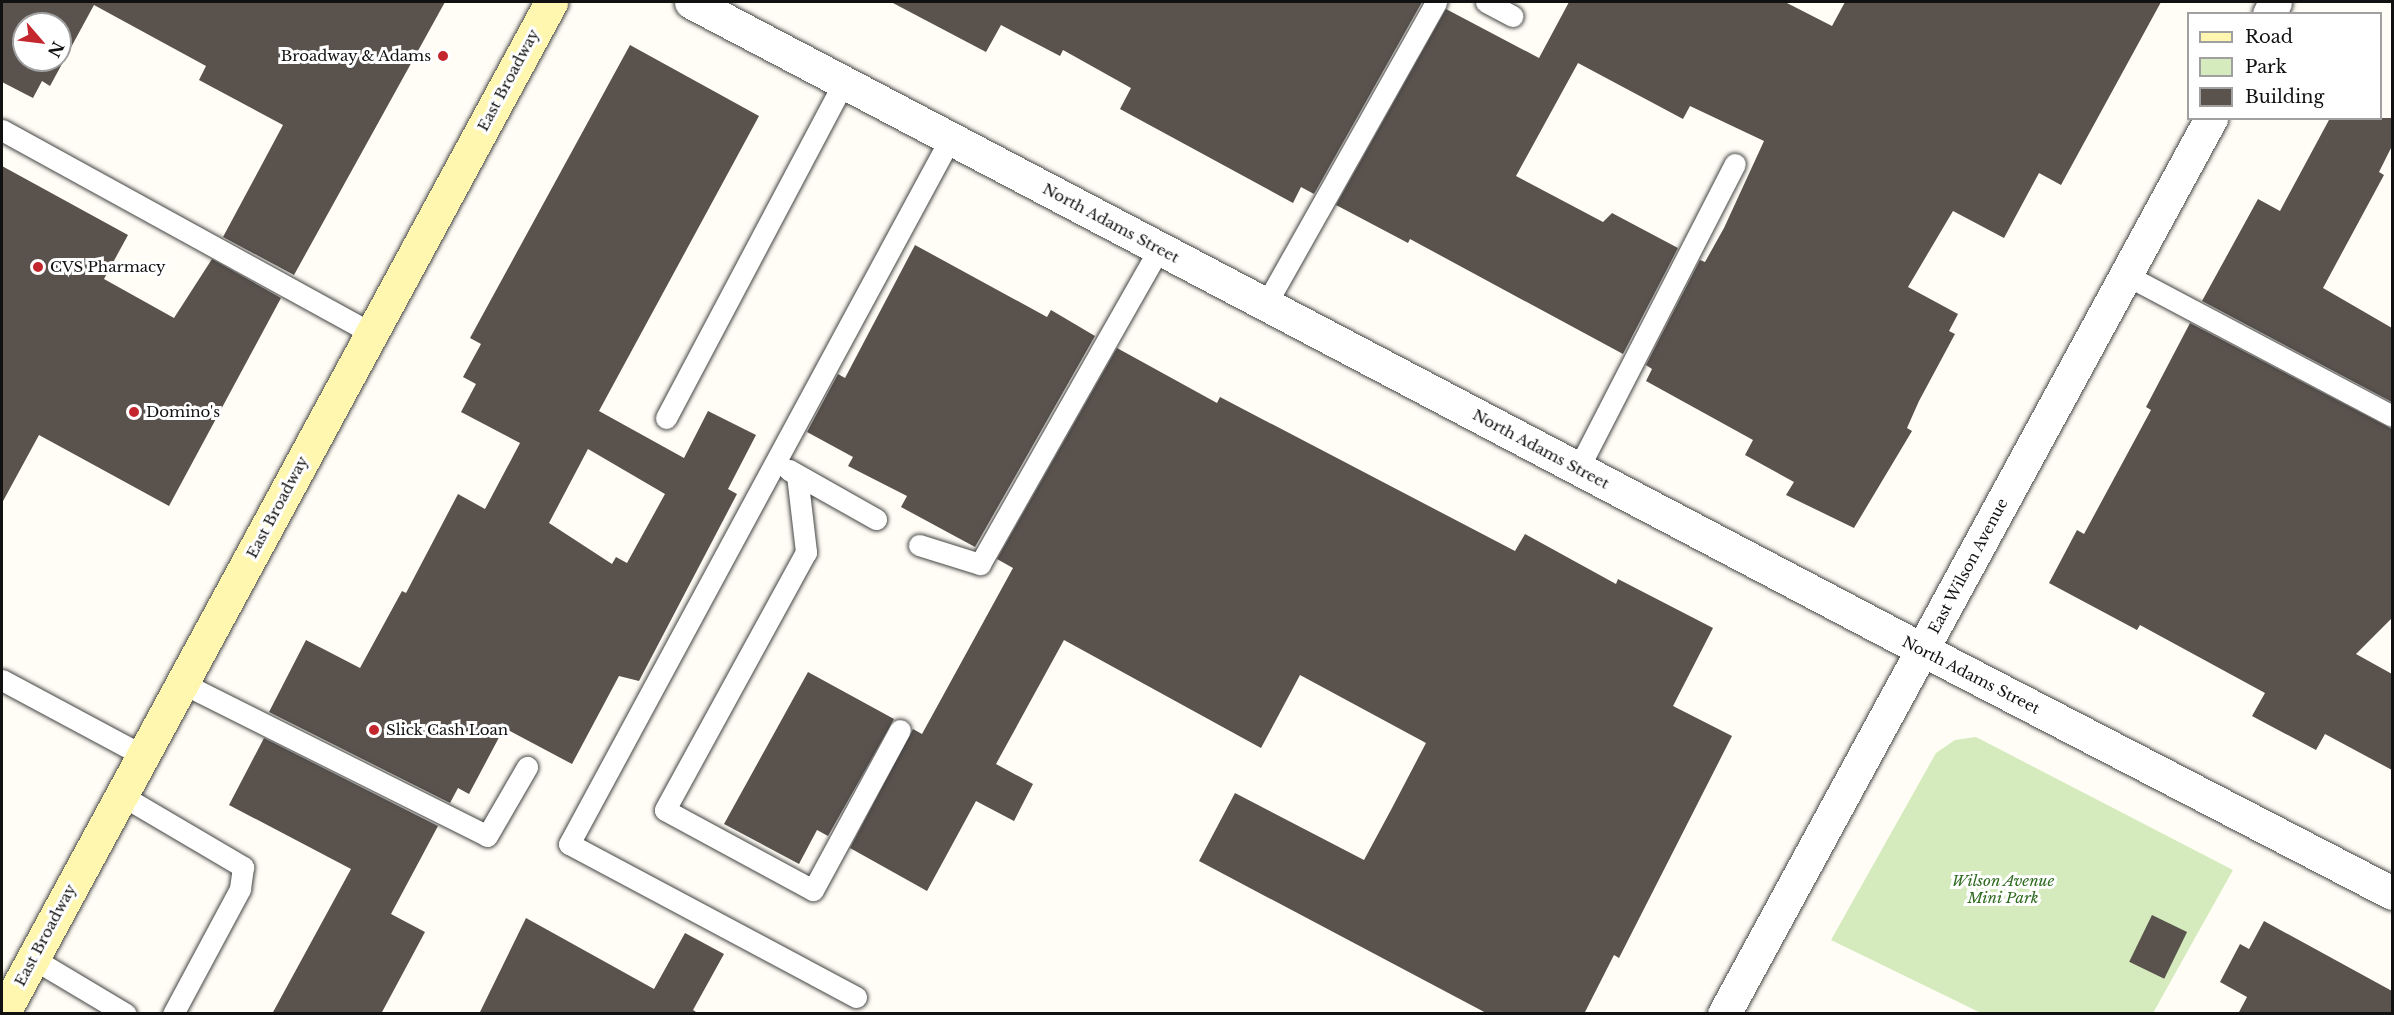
<!DOCTYPE html>
<style>
body{margin:0}
#map{position:relative;width:2394px;height:1015px;overflow:hidden;background:#fffdf5;font-family:"Libre Baskerville",serif}
div>[style]{position:absolute}
.green>*{inset:0;background:#d5ebbd}
.building>*{inset:0;background:#5a524d;transform-origin:0 0}
.roads{filter:drop-shadow(0 0 2px #444) drop-shadow(0 0 2px #444)}
.service>*{height:21px;margin:-10.5px;padding:0 10.5px;transform-origin:10.5px;border-radius:10.5px;background:#fff}
.minor>*{height:33px;margin:-16.5px;padding:0 16.5px;transform-origin:16.5px;border-radius:16.5px;background:#fff}
.tertiary>*{height:33px;margin:-16.5px;padding:0 16.5px;transform-origin:16.5px;border-radius:16.5px;background:#fff}
.secondary>*{height:33px;margin:-16.5px;padding:0 16.5px;transform-origin:16.5px;border-radius:16.5px;background:#fff6b0}
.dots>*{width:16px;height:16px;translate:-50% -50%;box-sizing:border-box;border:3px solid #fff;border-radius:50%}
span{translate:-50% -50%;white-space:nowrap;text-align:center;line-height:1.15;-webkit-text-stroke:6px #fff;paint-order:stroke}
.poi-label{font-size:15px;color:#111}
.right{translate:-100% -50%;text-align:right}
.left{translate:0 -50%;text-align:left}
.street-label{font-size:15px;color:#111}
.park-label{font-size:15px;color:#2f6b1f;font-style:italic}
.frame{position:absolute;inset:0;border:3px solid #111;pointer-events:none}
.legend{position:absolute;left:2187px;top:12px;width:195px;height:108px;box-sizing:border-box;background:#fff;border:2px solid #a0a0a0;margin:0;padding:8px 10px;list-style:none;font-size:18px;color:#111}
.legend li{display:flex;align-items:center;gap:12px;height:30px}
.legend b{width:30px;border:2px solid #a0a0a0}
.north{position:absolute;left:12px;top:12px;width:60px;height:60px;box-sizing:border-box;background:#fff;border:2px solid #a0a0a0;border-radius:50%;rotate:118deg;font-size:16px;font-weight:700;line-height:24px;text-align:center;color:#111}
.north::after{content:'';display:block;margin:auto;width:21px;height:27px;background:#c4262e;clip-path:polygon(50% 0,100% 100%,50% 72%,0 100%)}
</style>
<div id="map">
<div class="green">
<i style="clip-path:polygon(1976px 737px,2233px 870px,2153px 1013px,1981px 1013px,1831px 940px,1936px 753px,1955px 740px)"></i>
</div>
<div class="building">
<i style="clip-path:polygon(evenodd,2px 2px,445px 2px,294px 275px,223px 237px,283px 125px,199px 80px,206px 66px,94px 5px,50px 86px,42px 81px,33px 98px,2px 82px,2px 2px,24px 24px,60px 24px,60px 60px,24px 60px,24px 24px)"></i>
<i style="clip-path:polygon(891px 2px,1422px 2px,1314px 194px,1301px 187px,1293px 203px,1120px 109px,1131px 88px,1063px 50px,1060px 56px,1001px 25px,986px 52px)"></i>
<i style="clip-path:polygon(1569px 2px,1785px 2px,1832px 26px,1845px 2px,2161px 2px,2061px 185px,2039px 173px,2004px 238px,1953px 211px,1908px 287px,1958px 314px,1949px 331px,1955px 334px,1919px 401px,1907px 428px,1912px 431px,1854px 528px,1786px 495px,1794px 482px,1745px 455px,1753px 440px,1646px 381px,1652px 369px,1646px 365px,1700px 260px,1705px 262px,1724px 228px,1764px 141px,1690px 106px,1683px 119px,1578px 63px,1516px 176px,1603px 222px,1612px 213px,1678px 248px,1623px 354px,1410px 239px,1408px 243px,1336px 205px,1446px 9px,1539px 58px)"></i>
<i style="clip-path:polygon(evenodd,630px 45px,759px 116px,599px 411px,684px 458px,708px 411px,756px 435px,728px 489px,737px 494px,639px 681px,619px 676px,572px 764px,504px 728px,469px 794px,458px 788px,450px 803px,269px 712px,306px 640px,360px 668px,402px 591px,406px 593px,458px 494px,485px 509px,520px 443px,461px 412px,476px 384px,463px 377px,481px 344px,470px 338px,630px 45px,588px 449px,665px 494px,627px 563px,616px 557px,612px 564px,549px 523px,588px 449px)"></i>
<i style="clip-path:polygon(2330px 118px,2392px 118px,2392px 146px,2379px 172px,2384px 175px,2323px 288px,2392px 328px,2392px 402px,2202px 301px,2258px 199px,2280px 211px)"></i>
<i style="clip-path:polygon(2px 166px,128px 235px,104px 279px,174px 318px,212px 259px,281px 298px,169px 506px,39px 435px,2px 503px)"></i>
<i style="clip-path:polygon(915px 245px,1047px 317px,1051px 310px,1095px 336px,975px 547px,901px 507px,907px 496px,848px 466px,853px 457px,807px 432px,838px 374px,845px 378px)"></i>
<i style="clip-path:polygon(2190px 323px,2392px 429px,2392px 618px,2356px 654px,2392px 674px,2392px 770px,2325px 734px,2316px 750px,2252px 716px,2265px 693px,2140px 625px,2137px 630px,2049px 583px,2077px 530px,2084px 534px,2151px 410px,2146px 407px)"></i>
<i style="clip-path:polygon(1117px 348px,1217px 403px,1220px 397px,1515px 551px,1525px 534px,1616px 584px,1618px 579px,1713px 628px,1673px 706px,1732px 736px,1619px 958px,1614px 955px,1584px 1014px,1488px 1014px,1199px 861px,1235px 793px,1364px 860px,1392px 808px,1426px 743px,1300px 675px,1261px 748px,1064px 640px,996px 764px,1033px 784px,1014px 821px,976px 801px,927px 891px,850px 848px,913px 729px,922px 734px,1013px 568px,997px 559px)"></i>
<i style="clip-path:polygon(808px 672px,894px 719px,828px 836px,817px 830px,799px 864px,724px 824px)"></i>
<i style="clip-path:polygon(264px 738px,438px 826px,391px 914px,425px 932px,381px 1014px,272px 1014px,351px 869px,229px 805px)"></i>
<i style="left:2152px;top:915px;width:39px;height:52px;rotate:26deg"></i>
<i style="clip-path:polygon(526px 918px,654px 989px,685px 933px,724px 954px,693px 1010px,699px 1014px,479px 1014px)"></i>
<i style="clip-path:polygon(2264px 921px,2392px 991px,2392px 1014px,2238px 1014px,2247px 997px,2220px 982px,2240px 944px,2249px 949px)"></i>
</div>
<div class="roads">
<div class="service">
<i style="left:1486px;top:2px;width:30px;rotate:28deg"></i>
<i style="left:2px;top:130px;width:422px;rotate:28.8deg"></i>
<i style="left:2126px;top:275px;width:301px;rotate:27.9deg"></i>
<i style="left:1266px;top:304px;width:347px;rotate:-60.6deg"></i>
<i style="left:666px;top:418px;width:380px;rotate:-62.1deg"></i>
<i style="left:1578px;top:469px;width:343px;rotate:-62.8deg"></i>
<i style="left:789px;top:470px;width:100px;rotate:29.4deg"></i>
<i style="left:797px;top:475px;width:78px;rotate:83.3deg"></i>
<i style="left:806px;top:552px;width:294px;rotate:118.7deg"></i>
<i style="left:665px;top:810px;width:168px;rotate:28.4deg"></i>
<i style="left:813px;top:890px;width:182px;rotate:-61.5deg"></i>
<i style="left:919px;top:545px;width:64px;rotate:17.3deg"></i>
<i style="left:980px;top:564px;width:362px;rotate:-60.4deg"></i>
<i style="left:2px;top:680px;width:159px;rotate:28.2deg"></i>
<i style="left:182px;top:683px;width:341px;rotate:26.6deg"></i>
<i style="left:487px;top:836px;width:80px;rotate:-59.9deg"></i>
<i style="left:121px;top:795px;width:142px;rotate:30.5deg"></i>
<i style="left:243px;top:867px;width:22px;rotate:98deg"></i>
<i style="left:240px;top:889px;width:142px;rotate:118.2deg"></i>
<i style="left:32px;top:958px;width:109px;rotate:30.8deg"></i>
<i style="left:856px;top:997px;width:325px;rotate:-151.9deg"></i>
<i style="left:569px;top:844px;width:801px;rotate:-61.61deg"></i>
</div>
<div class="minor">
<i style="left:1923px;top:650px;width:528px;rotate:27.39deg"></i>
</div>
<div class="tertiary">
<i style="left:691px;top:2px;width:1392px;rotate:27.74deg"></i>
<i style="left:2269px;top:14px;width:13px;rotate:-63deg"></i>
<i style="left:1724px;top:1014px;width:1020px;rotate:-61.47deg"></i>
</div>
<div class="secondary">
<i style="left:3px;top:1014px;width:1151px;rotate:-61.56deg"></i>
</div>
</div>
<div class="dots">
<i style="left:443px;top:56px;background:#c4262e"></i>
<i style="left:38px;top:267px;background:#c4262e"></i>
<i style="left:134px;top:412px;background:#c4262e"></i>
<i style="left:374px;top:730px;background:#c4262e"></i>
</div>
<div class="poi-label">
<span class="right" style="left:431px;top:56px">Broadway &amp; Adams</span>
<span class="left" style="left:50px;top:267px">CVS Pharmacy</span>
<span class="left" style="left:146px;top:412px">Domino's</span>
<span class="left" style="left:386px;top:730px">Slick Cash Loan</span>
</div>
<div class="street-label">
<span style="left:508px;top:80px;rotate:-62deg">East Broadway</span>
<span style="left:1111px;top:223px;rotate:28deg">North Adams Street</span>
<span style="left:1541px;top:449px;rotate:28deg">North Adams Street</span>
<span style="left:277px;top:507px;rotate:-62deg">East Broadway</span>
<span style="left:1968px;top:566px;rotate:-62deg">East Wilson Avenue</span>
<span style="left:1971px;top:675px;rotate:27deg">North Adams Street</span>
<span style="left:45px;top:935px;rotate:-62deg">East Broadway</span>
</div>
<div class="park-label">
<span style="left:2003px;top:889px">Wilson Avenue<br>Mini Park</span>
</div>
<div class="frame"></div>
<ul class="legend">
<li><b style="height:8px;background:#fff6b0"></b>Road</li>
<li><b style="height:16px;background:#d5ebbd"></b>Park</li>
<li><b style="height:16px;background:#5a524d"></b>Building</li>
</ul>
<div class="north">N</div>
</div>
